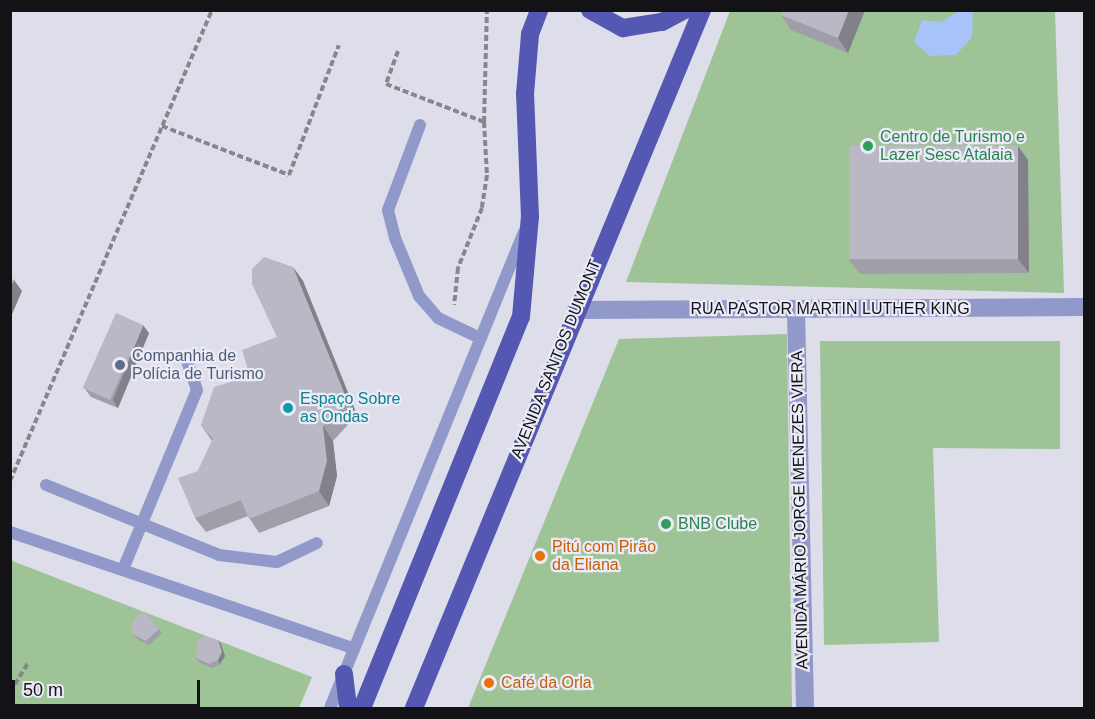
<!DOCTYPE html>
<meta charset="utf-8">
<style>
body{margin:0}
#map{position:relative;width:1095px;height:719px;overflow:hidden;background:#dedeea;font-family:Helvetica,sans-serif}
div>[style]{position:absolute}
.green>*{inset:0;background:#9ec396}
.water>*{inset:0;background:#a7c3fa}
.path>*{height:4px;margin-top:-2px;transform-origin:0;background:repeating-linear-gradient(90deg,#86868f 0 6px,transparent 0 9px)}
.service>*{height:12px;margin:-6px;padding:0 6px;transform-origin:6px;border-radius:6px;background:#9198ca}
.minor>*{height:18px;margin:-9px;padding:0 9px;transform-origin:9px;border-radius:9px;background:#9198ca}
.primary>*{height:18px;margin:-9px;padding:0 9px;transform-origin:9px;border-radius:9px;background:#5458b2}
.wall>*{inset:0;background:#9f9ea9}
.shaded-wall>*{inset:0;background:#828189}
.building>*{inset:0;background:#b9b8c4;transform-origin:0 0}
.dots>*{width:16px;height:16px;translate:-50% -50%;box-sizing:border-box;border:3px solid #ebebf7;border-radius:50%}
span{translate:-50% -50%;white-space:nowrap;text-align:center;line-height:1.15;-webkit-text-stroke:4.5px #ebebf7;paint-order:stroke}
.leisure-label{font-size:16px;color:#27864d}
.left{translate:0 -50%;text-align:left}
.street-label{font-size:16px;color:#131317}
.service-label{font-size:16px;color:#4e5e75}
.culture-label{font-size:16px;color:#0d838f}
.food-label{font-size:16px;color:#c56008}
.frame{position:absolute;inset:0;border:12px solid #131317;pointer-events:none}
.scale{position:absolute;left:12px;top:680px;width:188px;height:27px;box-sizing:border-box;border:3px solid #131317;border-top:0;padding-left:8px;font-size:18px;line-height:21px;white-space:nowrap;color:#131317;-webkit-text-stroke:4px #ebebf7;paint-order:stroke}
</style>
<div id="map">
<div class="green">
<i style="clip-path:polygon(730px 11px,1055px 11px,1064px 293px,626px 282px)"></i>
<i style="clip-path:polygon(787px 334px,792px 708px,468px 708px,619px 339px)"></i>
<i style="clip-path:polygon(820px 341px,1060px 341px,1060px 449px,933px 448px,939px 642px,824px 645px)"></i>
<i style="clip-path:polygon(10px 560px,312px 677px,299px 708px,11px 708px)"></i>
</div>
<div class="water">
<i style="clip-path:polygon(959px 11px,973px 11px,972px 37px,956px 55px,930px 56px,914px 42px,922px 20px,941px 22px)"></i>
</div>
<div class="path">
<i style="left:398px;top:51px;width:35px;rotate:110deg"></i>
<i style="left:386px;top:84px;width:105px;rotate:21.2deg"></i>
<i style="left:484px;top:122px;width:53px;rotate:86.8deg"></i>
<i style="left:487px;top:175px;width:33px;rotate:99deg"></i>
<i style="left:482px;top:208px;width:65px;rotate:111.8deg"></i>
<i style="left:458px;top:268px;width:37px;rotate:96deg"></i>
<i style="left:484px;top:122px;width:112px;rotate:-88.5deg"></i>
<i style="left:162px;top:126px;width:136px;rotate:21.1deg"></i>
<i style="left:289px;top:175px;width:139px;rotate:-69deg"></i>
<i style="left:10px;top:481px;width:512px;rotate:-66.79deg"></i>
<i style="left:10px;top:692px;width:34px;rotate:-58deg"></i>
</div>
<div class="service">
<i style="left:420px;top:125px;width:91px;rotate:110.6deg"></i>
<i style="left:388px;top:210px;width:29px;rotate:76deg"></i>
<i style="left:395px;top:238px;width:63px;rotate:67.5deg"></i>
<i style="left:419px;top:296px;width:29px;rotate:49deg"></i>
<i style="left:438px;top:318px;width:47px;rotate:25.5deg"></i>
<i style="left:46px;top:485px;width:187px;rotate:22deg"></i>
<i style="left:219px;top:555px;width:58px;rotate:6.9deg"></i>
<i style="left:277px;top:562px;width:44px;rotate:-25.4deg"></i>
<i style="left:10px;top:532px;width:362px;rotate:18.7deg"></i>
<i style="left:124px;top:567px;width:191px;rotate:-67.6deg"></i>
<i style="left:197px;top:390px;width:34px;rotate:-109deg"></i>
<i style="left:330px;top:708px;width:514px;rotate:-67.83deg"></i>
</div>
<div class="minor">
<i style="left:576px;top:310px;width:508px;rotate:-0.34deg"></i>
<i style="left:796px;top:311px;width:397px;rotate:88.7deg"></i>
</div>
<div class="primary">
<i style="left:590px;top:10px;width:38px;rotate:29deg"></i>
<i style="left:623px;top:28px;width:39px;rotate:-9deg"></i>
<i style="left:662px;top:22px;width:26px;rotate:-28deg"></i>
<i style="left:344px;top:674px;width:34px;rotate:83deg"></i>
<i style="left:362px;top:708px;width:422px;rotate:-67.9deg"></i>
<i style="left:521px;top:317px;width:100px;rotate:-84.9deg"></i>
<i style="left:530px;top:217px;width:123px;rotate:-92.3deg"></i>
<i style="left:525px;top:94px;width:60px;rotate:-85.2deg"></i>
<i style="left:530px;top:34px;width:26px;rotate:-69deg"></i>
<i style="left:414px;top:708px;width:755px;rotate:-67.58deg"></i>
</div>
<div class="wall">
<i style="clip-path:polygon(865px 10px,848px 53px,791px 30px,781px 15px)"></i>
<i style="clip-path:polygon(1028px 160px,1029px 273px,860px 274px,849px 260px)"></i>
<i style="clip-path:polygon(293px 267px,303px 281px,357px 415px,333px 441px,337px 476px,329px 506px,259px 533px,248px 516px,206px 532px,195px 518px,198px 471px,212px 441px,201px 425px,250px 376px,277px 337px)"></i>
<i style="clip-path:polygon(149px 333px,118px 408px,91px 397px,85px 389px)"></i>
<i style="clip-path:polygon(147px 613px,162px 633px,149px 645px,137px 639px,134px 635px)"></i>
<i style="clip-path:polygon(221px 644px,225px 656px,220px 664px,212px 668px,199px 662px,196px 658px)"></i>
</div>
<div class="shaded-wall">
<i style="clip-path:polygon(849px 10px,865px 10px,848px 53px,838px 38px)"></i>
<i style="clip-path:polygon(1018px 146px,1028px 160px,1029px 273px,1018px 259px)"></i>
<i style="clip-path:polygon(293px 267px,303px 281px,357px 415px,347px 400px)"></i>
<i style="clip-path:polygon(14px 280px,22px 291px,10px 319px,10px 287px)"></i>
<i style="clip-path:polygon(143px 325px,149px 333px,118px 408px,113px 400px)"></i>
<i style="clip-path:polygon(323px 426px,333px 441px,337px 476px,329px 506px,319px 491px)"></i>
<i style="clip-path:polygon(218px 640px,221px 644px,225px 656px,220px 664px,218px 660px)"></i>
</div>
<div class="building">
<i style="clip-path:polygon(783px 10px,849px 10px,838px 38px,781px 15px)"></i>
<i style="left:1018px;top:146px;width:113px;height:169px;rotate:90deg"></i>
<i style="clip-path:polygon(264px 257px,293px 267px,347px 400px,323px 426px,327px 461px,319px 491px,249px 519px,241px 500px,195px 518px,178px 478px,198px 471px,213px 439px,201px 425px,214px 387px,250px 376px,242px 350px,277px 337px,252px 284px,252px 269px)"></i>
<i style="clip-path:polygon(10px 278px,14px 280px,10px 287px)"></i>
<i style="left:116px;top:313px;width:30px;height:82px;rotate:24deg"></i>
<i style="clip-path:polygon(147px 613px,159px 629px,146px 641px,134px 635px,131px 626px,138px 615px)"></i>
<i style="clip-path:polygon(205px 636px,218px 640px,222px 652px,218px 660px,209px 664px,196px 658px,197px 641px)"></i>
</div>
<div class="dots">
<i style="left:868px;top:146px;background:#2e9e5b"></i>
<i style="left:120px;top:365px;background:#5c6f8a"></i>
<i style="left:288px;top:408px;background:#0f9aa8"></i>
<i style="left:666px;top:524px;background:#2e9e5b"></i>
<i style="left:540px;top:556px;background:#e8710a"></i>
<i style="left:489px;top:683px;background:#e8710a"></i>
</div>
<div class="leisure-label">
<span class="left" style="left:880px;top:146px">Centro de Turismo e<br>Lazer Sesc Atalaia</span>
<span class="left" style="left:678px;top:524px">BNB Clube</span>
</div>
<div class="street-label">
<span style="left:830px;top:309px">RUA PASTOR MARTIN LUTHER KING</span>
<span style="left:556px;top:359px;rotate:-68deg">AVENIDA SANTOS DUMONT</span>
<span style="left:800px;top:510px;rotate:-91deg">AVENIDA MÁRIO JORGE MENEZES VIERA</span>
</div>
<div class="service-label">
<span class="left" style="left:132px;top:365px">Companhia de<br>Polícia de Turismo</span>
</div>
<div class="culture-label">
<span class="left" style="left:300px;top:408px">Espaço Sobre<br>as Ondas</span>
</div>
<div class="food-label">
<span class="left" style="left:552px;top:556px">Pitú com Pirão<br>da Eliana</span>
<span class="left" style="left:501px;top:683px">Café da Orla</span>
</div>
<div class="frame"></div>
<div class="scale">50 m</div>
</div>
